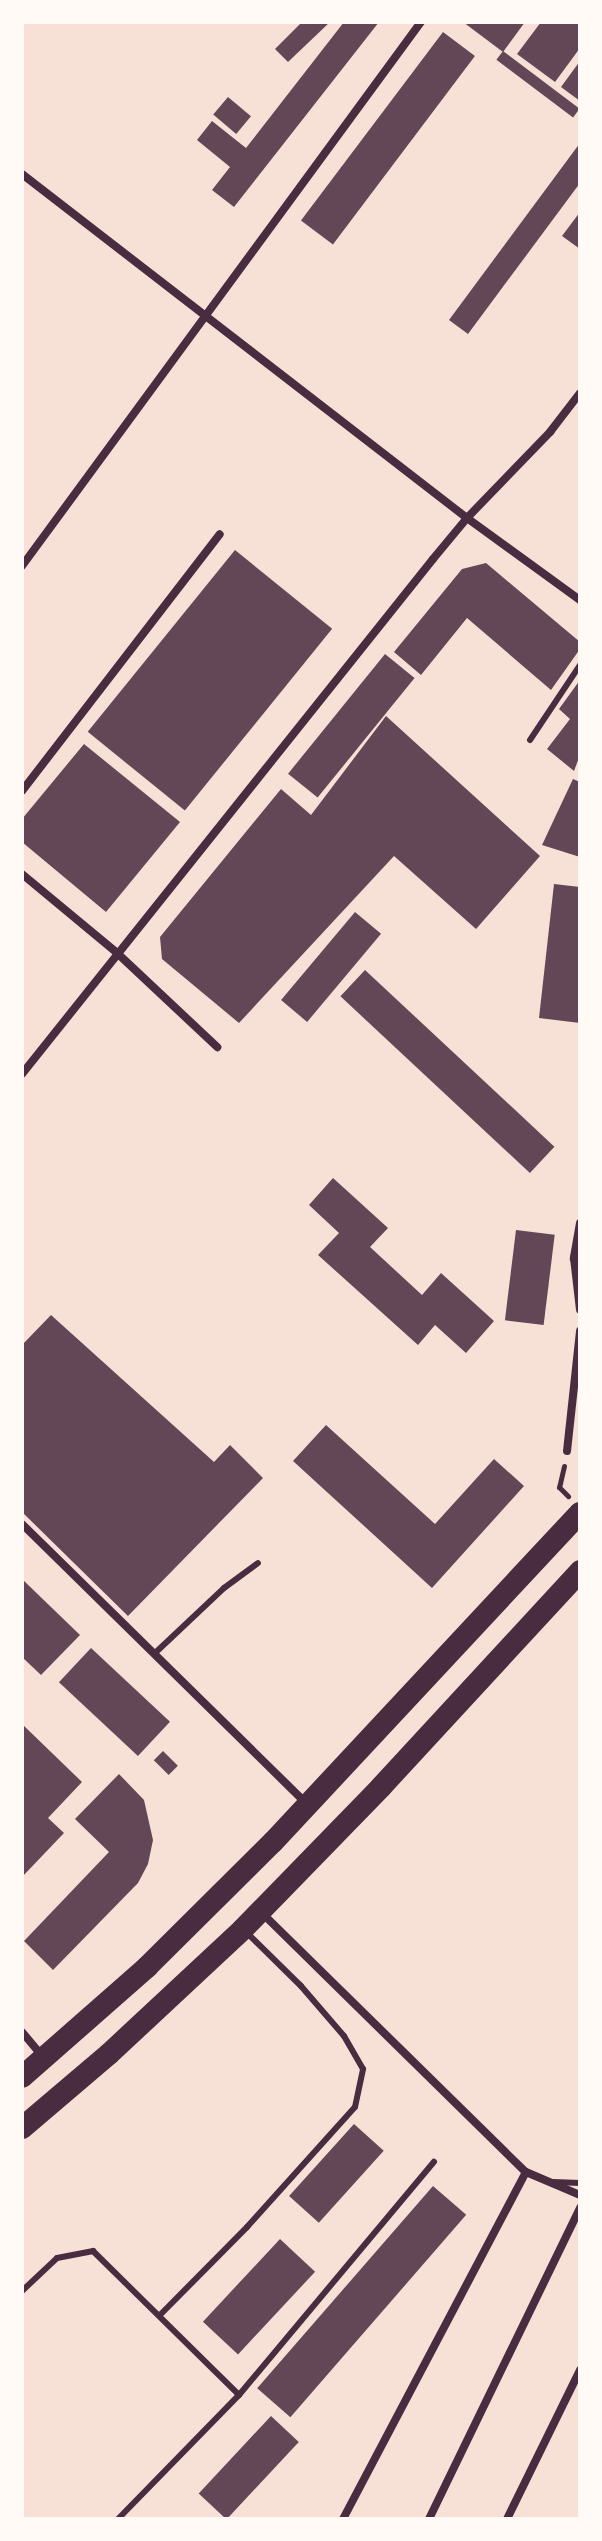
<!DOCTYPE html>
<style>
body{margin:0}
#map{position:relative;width:602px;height:2541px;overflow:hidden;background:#f7e1d7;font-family:Raleway,sans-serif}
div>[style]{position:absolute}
.building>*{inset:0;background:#644757;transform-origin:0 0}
.path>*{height:5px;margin:-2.5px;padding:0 2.5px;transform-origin:2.5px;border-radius:2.5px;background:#4a2c40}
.service>*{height:6px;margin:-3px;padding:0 3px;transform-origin:3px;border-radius:3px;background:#4a2c40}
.minor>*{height:8px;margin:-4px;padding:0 4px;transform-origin:4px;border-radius:4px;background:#4a2c40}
.trunk>*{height:22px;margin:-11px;padding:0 11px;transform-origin:11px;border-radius:11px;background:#4a2c40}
span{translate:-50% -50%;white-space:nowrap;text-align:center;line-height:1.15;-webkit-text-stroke:6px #fffaf5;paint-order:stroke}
.frame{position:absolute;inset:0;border:24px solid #fffaf5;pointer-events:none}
</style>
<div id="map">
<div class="building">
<i style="clip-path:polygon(302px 22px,330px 22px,288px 62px,275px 49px)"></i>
<i style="clip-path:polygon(344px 22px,379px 22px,234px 207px,212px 190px,230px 167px,197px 140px,212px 121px,246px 148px)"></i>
<i style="clip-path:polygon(463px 22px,525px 22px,503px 52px)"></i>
<i style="clip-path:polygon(541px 22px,580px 22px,580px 48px,555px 82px,517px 54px)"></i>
<i style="left:443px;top:32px;width:40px;height:236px;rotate:37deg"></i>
<i style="left:503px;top:51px;width:96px;height:11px;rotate:37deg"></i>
<i style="clip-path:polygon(580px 61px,580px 101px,561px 87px)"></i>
<i style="left:228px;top:97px;width:30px;height:23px;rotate:40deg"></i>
<i style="clip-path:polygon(580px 143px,580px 183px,468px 334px,449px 320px)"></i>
<i style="clip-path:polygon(580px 212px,580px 249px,562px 236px)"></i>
<i style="left:235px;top:550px;width:125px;height:234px;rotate:39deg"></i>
<i style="clip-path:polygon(486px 563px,580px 642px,580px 649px,551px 690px,467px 618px,421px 675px,394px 652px,462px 569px)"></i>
<i style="left:385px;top:654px;width:38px;height:154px;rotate:39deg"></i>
<i style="clip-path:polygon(580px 680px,580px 755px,574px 771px,547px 749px,570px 719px,559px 709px)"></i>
<i style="clip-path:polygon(386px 716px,540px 856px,476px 929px,394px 856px,239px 1023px,162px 959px,160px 937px,281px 789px,311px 815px)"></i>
<i style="clip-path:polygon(84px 744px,180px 822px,106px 912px,22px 842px,22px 819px)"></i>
<i style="clip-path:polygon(573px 779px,580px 782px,580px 857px,542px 845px)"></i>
<i style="clip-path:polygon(554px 884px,580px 887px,580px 1023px,539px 1018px)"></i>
<i style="left:355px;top:912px;width:34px;height:115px;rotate:40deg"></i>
<i style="left:365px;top:970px;width:259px;height:36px;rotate:43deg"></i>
<i style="clip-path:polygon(333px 1178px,388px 1228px,370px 1247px,422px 1295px,441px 1273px,494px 1321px,466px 1353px,435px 1325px,418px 1345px,318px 1255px,339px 1233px,309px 1205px)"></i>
<i style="left:516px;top:1230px;width:39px;height:91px;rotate:7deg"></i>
<i style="clip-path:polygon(51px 1315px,214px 1462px,230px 1445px,263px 1478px,128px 1616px,22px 1512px,22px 1345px)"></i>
<i style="clip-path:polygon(326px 1425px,435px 1524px,494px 1459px,524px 1486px,432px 1588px,293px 1461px)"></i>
<i style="clip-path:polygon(22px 1579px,80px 1635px,41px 1675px,22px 1657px)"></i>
<i style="left:91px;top:1648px;width:108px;height:47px;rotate:43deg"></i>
<i style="clip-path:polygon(22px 1724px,82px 1782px,48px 1818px,64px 1833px,22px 1877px)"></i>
<i style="left:163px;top:1751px;width:21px;height:13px;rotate:45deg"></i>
<i style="clip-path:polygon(119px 1774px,144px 1800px,153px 1840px,148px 1864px,138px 1883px,53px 1970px,24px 1941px,109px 1852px,75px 1819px)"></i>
<i style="left:354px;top:2124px;width:40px;height:97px;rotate:42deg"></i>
<i style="left:433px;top:2186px;width:44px;height:268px;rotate:41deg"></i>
<i style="left:280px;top:2239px;width:48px;height:113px;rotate:43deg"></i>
<i style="left:271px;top:2416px;width:38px;height:106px;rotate:43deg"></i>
</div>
<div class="path">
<i style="left:564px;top:1466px;width:22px;rotate:103deg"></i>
<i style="left:559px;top:1487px;width:13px;rotate:45deg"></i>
</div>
<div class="service">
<i style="left:530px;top:740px;width:90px;rotate:-56.3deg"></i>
<i style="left:154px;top:1654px;width:96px;rotate:-43.3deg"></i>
<i style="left:224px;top:1588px;width:42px;rotate:-36.3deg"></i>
<i style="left:553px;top:2182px;width:27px;rotate:2deg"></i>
<i style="left:22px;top:2291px;width:48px;rotate:-43.3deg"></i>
<i style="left:57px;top:2258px;width:37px;rotate:-11deg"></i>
<i style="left:93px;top:2251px;width:205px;rotate:44.6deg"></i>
<i style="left:160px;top:2315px;width:124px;rotate:-45.3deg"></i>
<i style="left:247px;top:2227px;width:161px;rotate:-48deg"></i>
<i style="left:355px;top:2107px;width:39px;rotate:-78deg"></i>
<i style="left:363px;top:2069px;width:38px;rotate:-120deg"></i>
<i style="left:344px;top:2036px;width:66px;rotate:-130.7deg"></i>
<i style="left:301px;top:1986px;width:76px;rotate:-135.5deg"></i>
<i style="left:118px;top:2519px;width:173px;rotate:-45.7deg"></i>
<i style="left:239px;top:2395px;width:304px;rotate:-50.1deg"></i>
</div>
<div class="minor">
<i style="left:22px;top:174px;width:562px;rotate:37.71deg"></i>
<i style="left:467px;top:518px;width:140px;rotate:36deg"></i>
<i style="left:22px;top:566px;width:675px;rotate:-53.74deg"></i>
<i style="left:22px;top:791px;width:324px;rotate:-52.4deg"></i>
<i style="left:22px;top:874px;width:122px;rotate:39.7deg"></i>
<i style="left:116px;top:952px;width:139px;rotate:43.2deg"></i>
<i style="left:22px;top:1074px;width:659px;rotate:-51.41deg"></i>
<i style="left:433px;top:559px;width:53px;rotate:-50.3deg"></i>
<i style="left:467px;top:518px;width:120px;rotate:-46deg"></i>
<i style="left:550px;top:432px;width:49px;rotate:-52.4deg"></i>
<i style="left:580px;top:1223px;width:36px;rotate:100deg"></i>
<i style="left:574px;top:1258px;width:52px;rotate:83.4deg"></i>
<i style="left:567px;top:1451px;width:121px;rotate:-83.8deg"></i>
<i style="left:22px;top:1524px;width:401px;rotate:44.5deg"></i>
<i style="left:263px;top:1914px;width:368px;rotate:44.5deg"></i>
<i style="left:526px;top:2172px;width:59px;rotate:23.1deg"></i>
<i style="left:22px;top:2032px;width:34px;rotate:50deg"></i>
<i style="left:343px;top:2519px;width:392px;rotate:-62.2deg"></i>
<i style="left:429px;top:2519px;width:346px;rotate:-64.1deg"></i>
<i style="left:507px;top:2519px;width:166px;rotate:-63.9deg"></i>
</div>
<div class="trunk">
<i style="left:22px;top:2077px;width:167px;rotate:-41.3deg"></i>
<i style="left:147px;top:1967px;width:177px;rotate:-44.8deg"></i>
<i style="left:273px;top:1842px;width:450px;rotate:-47deg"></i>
<i style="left:22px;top:2128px;width:114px;rotate:-40.4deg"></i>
<i style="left:109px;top:2054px;width:183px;rotate:-43deg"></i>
<i style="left:243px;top:1929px;width:198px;rotate:-45.8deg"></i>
<i style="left:381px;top:1787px;width:294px;rotate:-47.3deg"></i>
</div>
<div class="frame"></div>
</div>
